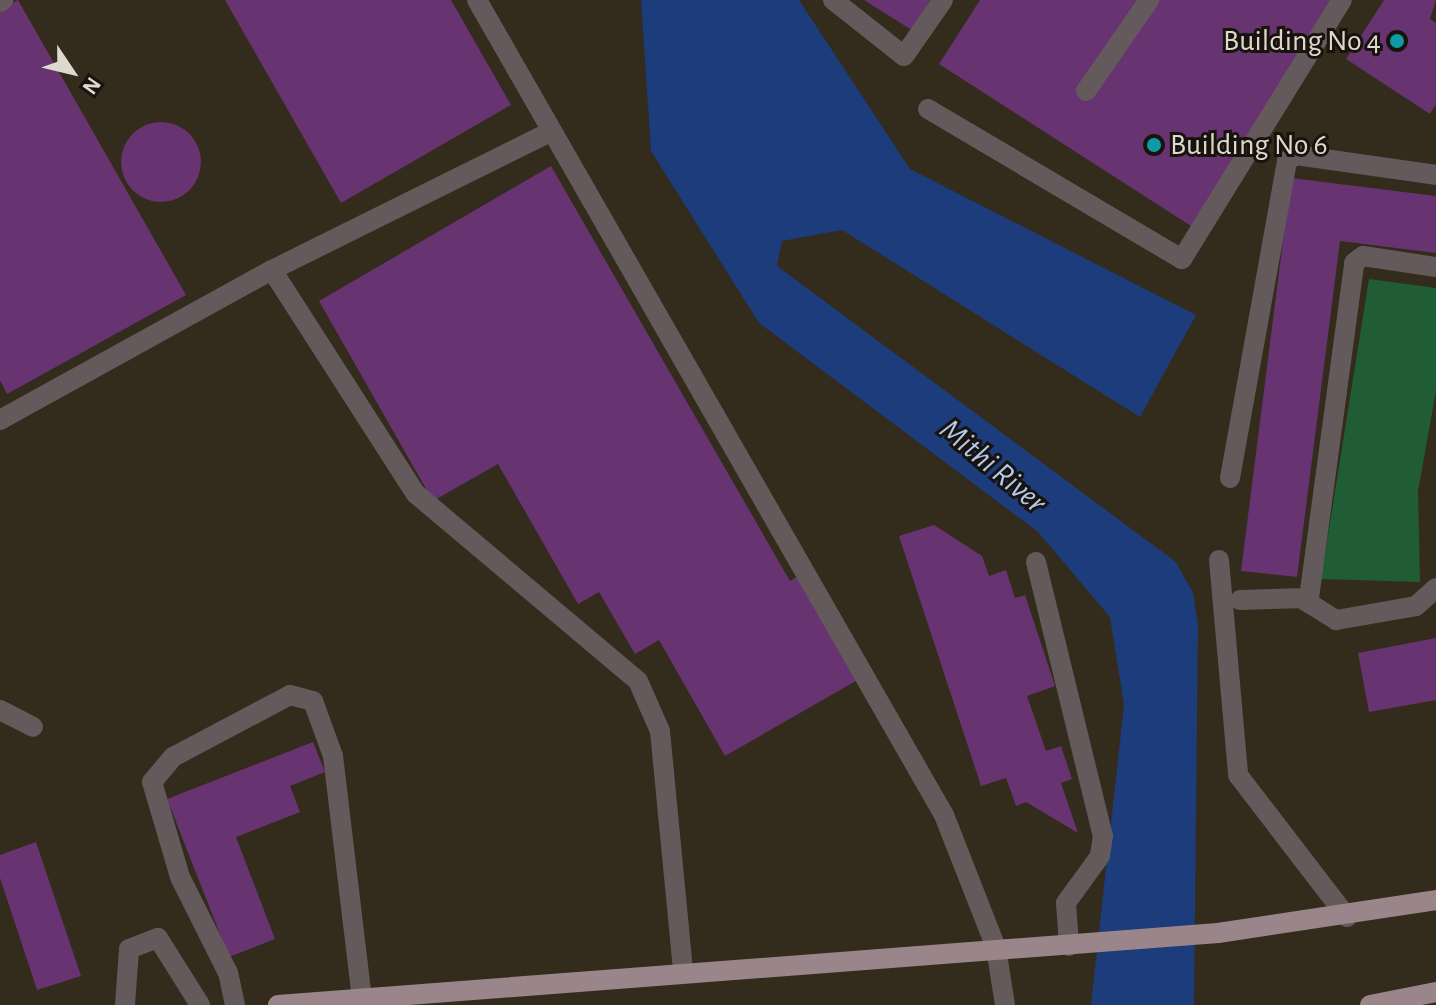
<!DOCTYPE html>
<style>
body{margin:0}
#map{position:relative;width:1436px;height:1005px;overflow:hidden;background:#332b1b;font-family:"Alegreya Sans",sans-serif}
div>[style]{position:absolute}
.green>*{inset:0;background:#215d34}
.water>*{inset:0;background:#1c3c7c}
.building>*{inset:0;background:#683371}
.round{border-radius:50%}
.minor>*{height:20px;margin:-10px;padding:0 10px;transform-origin:10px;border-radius:10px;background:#645a5c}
.major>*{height:20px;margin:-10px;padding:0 10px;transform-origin:10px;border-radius:10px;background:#9a868a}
.dots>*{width:22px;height:22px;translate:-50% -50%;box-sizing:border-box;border:4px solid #18140d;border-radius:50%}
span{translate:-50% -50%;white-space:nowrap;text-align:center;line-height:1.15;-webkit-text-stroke:6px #18140d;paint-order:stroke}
.poi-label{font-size:30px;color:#ddd9ce}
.right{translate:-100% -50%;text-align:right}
.left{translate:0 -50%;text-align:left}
.water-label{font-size:32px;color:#b3c8ee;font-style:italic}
.north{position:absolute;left:32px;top:32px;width:80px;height:80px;-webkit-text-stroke:6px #18140d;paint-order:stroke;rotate:125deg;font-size:22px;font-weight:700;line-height:32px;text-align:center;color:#ddd9ce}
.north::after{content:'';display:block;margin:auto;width:28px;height:36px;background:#ddd9ce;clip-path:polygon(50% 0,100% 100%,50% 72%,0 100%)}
</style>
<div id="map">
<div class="green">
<i style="clip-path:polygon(1369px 279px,1436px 288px,1436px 391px,1418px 491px,1420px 582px,1321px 579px)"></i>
</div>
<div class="water">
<i style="clip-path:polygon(641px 0,799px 0,910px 169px,1196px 315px,1140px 417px,842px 230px,782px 241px,777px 266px,1176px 562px,1193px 593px,1198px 625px,1194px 1005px,1091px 1005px,1124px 705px,1110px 617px,1038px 532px,759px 323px,651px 151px)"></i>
</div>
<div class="building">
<i style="clip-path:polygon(18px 0,186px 295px,7px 394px,0 380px,0 10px)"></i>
<i style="clip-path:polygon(225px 0,451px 0,511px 105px,341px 203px)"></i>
<i style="clip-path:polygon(864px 0,940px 0,918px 34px)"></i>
<i style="clip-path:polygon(980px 0,1336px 0,1191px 226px,939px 64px)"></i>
<i style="clip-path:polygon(1384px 0,1436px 0,1430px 19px,1436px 23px,1436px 104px,1430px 114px,1346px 59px)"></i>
<i class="round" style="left:121px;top:122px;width:80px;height:80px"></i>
<i style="clip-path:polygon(551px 166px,790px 581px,802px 574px,861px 678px,725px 756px,659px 640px,635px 654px,599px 592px,578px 604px,498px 464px,433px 501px,319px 301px)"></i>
<i style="clip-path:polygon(1291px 178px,1436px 196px,1436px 253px,1340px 241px,1297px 577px,1241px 571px)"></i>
<i style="clip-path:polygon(934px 525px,982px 556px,989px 576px,1006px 570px,1015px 598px,1025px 595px,1055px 686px,1027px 696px,1046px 751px,1061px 746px,1072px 779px,1061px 783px,1078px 833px,1026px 802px,1016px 806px,1006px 778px,981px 786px,899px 536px)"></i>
<i style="clip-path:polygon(1436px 638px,1436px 700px,1369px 712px,1358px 653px)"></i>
<i style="clip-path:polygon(313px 742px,325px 772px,290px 786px,300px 812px,236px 837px,275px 939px,229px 957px,167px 799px)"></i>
<i style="clip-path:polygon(36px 842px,81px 976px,37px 990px,0 878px,0 855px)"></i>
</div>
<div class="minor">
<i style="left:477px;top:0;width:939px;rotate:60.19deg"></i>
<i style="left:944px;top:815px;width:143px;rotate:68.6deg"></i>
<i style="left:996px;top:948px;width:58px;rotate:81deg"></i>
<i style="left:833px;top:0;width:90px;rotate:38.3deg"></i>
<i style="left:904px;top:56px;width:68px;rotate:-55.1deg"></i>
<i style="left:0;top:2px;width:4px;rotate:-34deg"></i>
<i style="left:1086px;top:91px;width:111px;rotate:-55.3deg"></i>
<i style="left:928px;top:109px;width:295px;rotate:30.6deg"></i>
<i style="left:1182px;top:259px;width:304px;rotate:-58.3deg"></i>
<i style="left:550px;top:132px;width:310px;rotate:153.6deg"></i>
<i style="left:272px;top:270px;width:266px;rotate:57.3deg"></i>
<i style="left:416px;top:494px;width:290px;rotate:40.1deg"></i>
<i style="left:638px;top:681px;width:55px;rotate:66.3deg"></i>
<i style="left:660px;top:731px;width:241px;rotate:84.5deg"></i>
<i style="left:0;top:420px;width:311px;rotate:-28.9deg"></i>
<i style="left:1230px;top:478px;width:322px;rotate:-79.8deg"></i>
<i style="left:1287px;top:161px;width:11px;rotate:-34deg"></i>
<i style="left:1296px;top:155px;width:141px;rotate:8.1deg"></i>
<i style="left:1219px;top:560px;width:216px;rotate:84.9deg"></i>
<i style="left:1238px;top:775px;width:179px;rotate:52.5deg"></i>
<i style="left:1036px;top:562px;width:282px;rotate:76.3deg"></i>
<i style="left:1103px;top:836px;width:20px;rotate:99deg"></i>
<i style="left:1100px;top:856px;width:58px;rotate:125.9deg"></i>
<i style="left:1066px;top:903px;width:43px;rotate:86deg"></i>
<i style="left:1240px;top:600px;width:69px;rotate:-1.7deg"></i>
<i style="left:1309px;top:598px;width:338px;rotate:-82.3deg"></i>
<i style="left:1354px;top:263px;width:11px;rotate:-38deg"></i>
<i style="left:1363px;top:256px;width:74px;rotate:8.6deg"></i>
<i style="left:1304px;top:600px;width:38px;rotate:32deg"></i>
<i style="left:1336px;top:620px;width:81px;rotate:-9.9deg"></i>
<i style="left:1416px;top:606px;width:27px;rotate:-42deg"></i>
<i style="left:0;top:710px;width:37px;rotate:27deg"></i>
<i style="left:125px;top:1005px;width:56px;rotate:-85.9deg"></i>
<i style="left:129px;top:949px;width:31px;rotate:-21deg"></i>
<i style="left:158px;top:938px;width:79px;rotate:57.9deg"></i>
<i style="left:235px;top:1005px;width:33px;rotate:-102deg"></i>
<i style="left:228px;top:973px;width:107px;rotate:-116.6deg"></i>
<i style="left:180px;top:877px;width:99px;rotate:-106.4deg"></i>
<i style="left:152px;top:782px;width:33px;rotate:-50deg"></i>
<i style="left:173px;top:757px;width:132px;rotate:-27.9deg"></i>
<i style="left:290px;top:695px;width:24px;rotate:15deg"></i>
<i style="left:313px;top:701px;width:59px;rotate:70deg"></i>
<i style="left:333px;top:756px;width:244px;rotate:83.2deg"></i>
</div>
<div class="major">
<i style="left:278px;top:1005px;width:943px;rotate:-4.38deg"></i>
<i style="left:1218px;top:933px;width:220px;rotate:-8.6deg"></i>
<i style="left:1370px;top:1005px;width:67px;rotate:-11.1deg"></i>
</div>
<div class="dots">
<i style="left:1397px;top:41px;background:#0f9aa8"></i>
<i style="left:1154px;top:145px;background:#0f9aa8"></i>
</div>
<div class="poi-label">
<span class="right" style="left:1381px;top:41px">Building No 4</span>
<span class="left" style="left:1170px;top:145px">Building No 6</span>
</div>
<div class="water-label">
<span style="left:993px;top:466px;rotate:40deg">Mithi River</span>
</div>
<div class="north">N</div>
</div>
